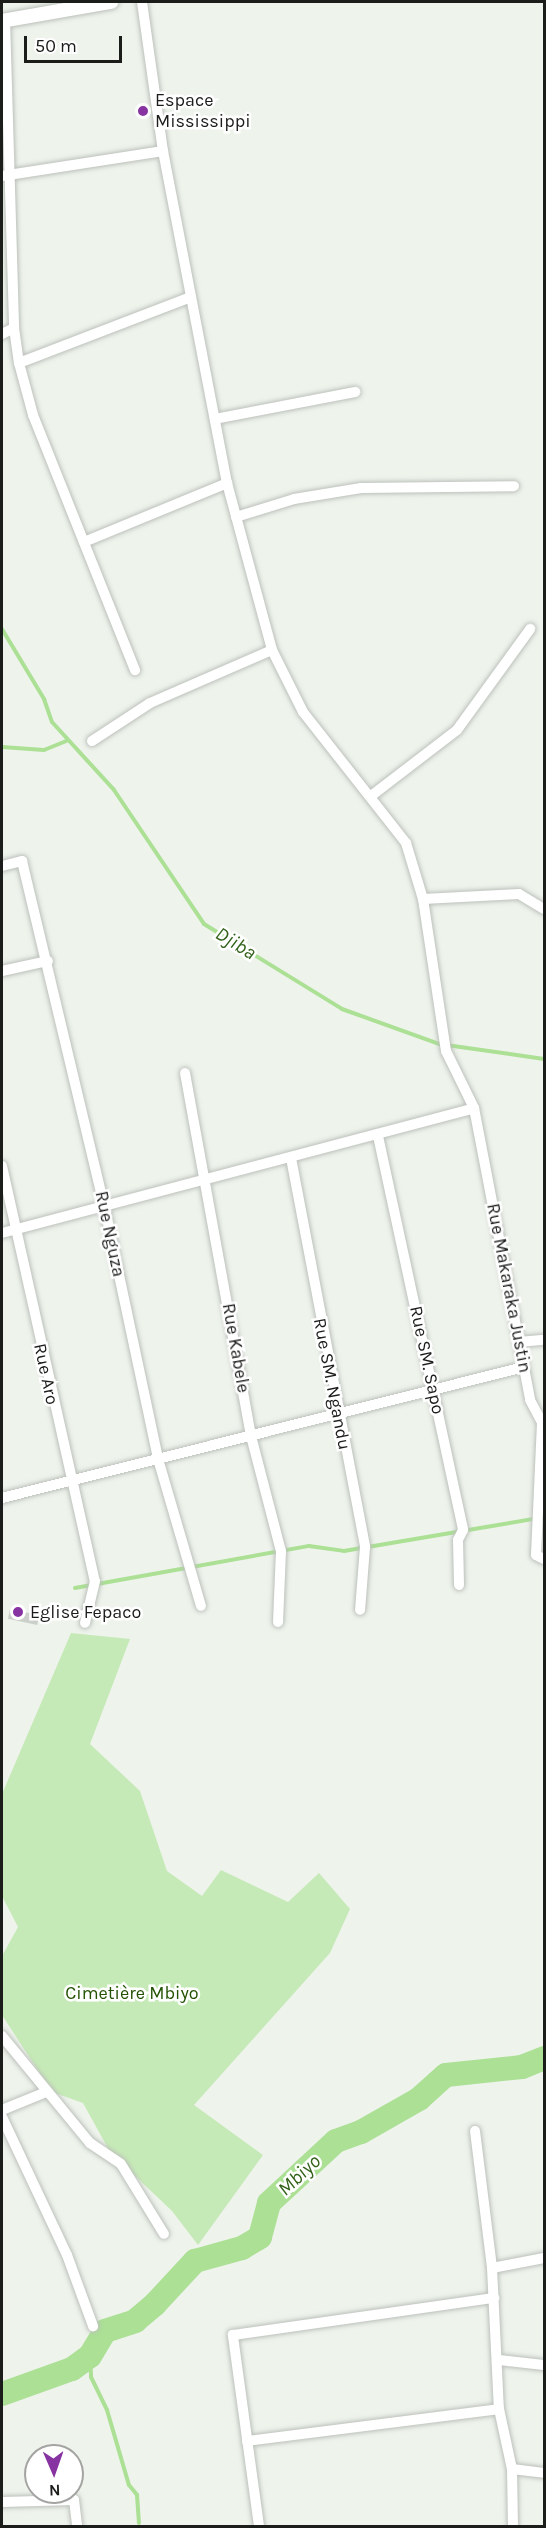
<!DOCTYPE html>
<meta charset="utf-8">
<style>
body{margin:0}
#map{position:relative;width:546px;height:2528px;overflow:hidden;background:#eef3ec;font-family:Karla,sans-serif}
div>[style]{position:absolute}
.green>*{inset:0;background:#c6eab7}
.stream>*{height:4px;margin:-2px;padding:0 2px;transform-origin:2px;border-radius:2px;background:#abe095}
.river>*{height:24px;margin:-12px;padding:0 12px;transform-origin:12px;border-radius:12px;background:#abe095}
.building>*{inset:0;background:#ccd0ca;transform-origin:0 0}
.roads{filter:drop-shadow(0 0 2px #bcc1bb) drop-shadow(0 0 2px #bcc1bb)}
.minor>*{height:10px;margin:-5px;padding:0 5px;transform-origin:5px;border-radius:5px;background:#fff}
.tertiary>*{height:14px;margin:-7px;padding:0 7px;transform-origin:7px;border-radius:7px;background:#fff}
.dots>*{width:16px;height:16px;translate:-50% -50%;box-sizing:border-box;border:3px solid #fff;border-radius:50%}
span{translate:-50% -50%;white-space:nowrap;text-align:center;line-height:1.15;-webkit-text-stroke:5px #fff;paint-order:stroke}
.poi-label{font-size:18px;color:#1b1d1a}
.left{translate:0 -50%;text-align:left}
.street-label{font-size:18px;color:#1b1d1a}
.park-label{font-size:18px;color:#235203}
.water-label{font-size:20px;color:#33631a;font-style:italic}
.frame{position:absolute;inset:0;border:3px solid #1b1d1a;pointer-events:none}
.north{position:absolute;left:24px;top:2444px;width:60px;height:60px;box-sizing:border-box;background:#fff;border:2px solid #a4a5a3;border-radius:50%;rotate:178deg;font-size:16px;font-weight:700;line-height:24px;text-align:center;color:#1b1d1a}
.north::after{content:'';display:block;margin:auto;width:21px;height:27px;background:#8733a1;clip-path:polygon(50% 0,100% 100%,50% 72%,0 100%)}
.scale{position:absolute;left:24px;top:36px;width:98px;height:27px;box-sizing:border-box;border:3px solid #1b1d1a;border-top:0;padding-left:8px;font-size:18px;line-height:21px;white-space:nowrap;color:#1b1d1a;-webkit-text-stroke:4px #fff;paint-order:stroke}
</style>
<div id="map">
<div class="green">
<i style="clip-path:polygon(71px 1633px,130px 1639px,90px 1744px,140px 1791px,167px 1871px,202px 1896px,221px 1870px,288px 1902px,319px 1873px,350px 1909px,330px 1953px,194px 2105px,263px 2155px,198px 2245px,172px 2211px,110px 2152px,83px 2103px,52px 2092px,2px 2015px,2px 1956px,18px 1927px,2px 1896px,2px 1794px)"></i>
</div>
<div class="stream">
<i style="left:2px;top:629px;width:82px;rotate:59deg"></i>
<i style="left:44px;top:699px;width:24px;rotate:71deg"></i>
<i style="left:52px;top:722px;width:92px;rotate:47.6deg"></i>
<i style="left:114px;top:790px;width:161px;rotate:56.1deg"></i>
<i style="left:204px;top:924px;width:162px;rotate:31.6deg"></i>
<i style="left:342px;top:1009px;width:103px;rotate:19.8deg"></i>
<i style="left:439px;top:1044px;width:106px;rotate:8.1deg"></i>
<i style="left:2px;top:747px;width:42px;rotate:4.1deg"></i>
<i style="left:44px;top:750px;width:24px;rotate:-22deg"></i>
<i style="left:75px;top:1588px;width:238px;rotate:-10.2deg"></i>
<i style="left:309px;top:1546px;width:35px;rotate:8deg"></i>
<i style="left:344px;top:1551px;width:203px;rotate:-9.6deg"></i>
<i style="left:90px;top:2356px;width:21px;rotate:87deg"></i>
<i style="left:91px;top:2377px;width:37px;rotate:64deg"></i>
<i style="left:107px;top:2410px;width:78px;rotate:73.7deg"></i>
<i style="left:129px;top:2485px;width:13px;rotate:51deg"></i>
<i style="left:137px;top:2495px;width:28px;rotate:86deg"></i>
</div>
<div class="river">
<i style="left:2px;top:2394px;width:74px;rotate:-19.7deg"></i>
<i style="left:72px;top:2369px;width:22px;rotate:-36deg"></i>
<i style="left:90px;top:2356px;width:29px;rotate:-59deg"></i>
<i style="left:105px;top:2331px;width:32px;rotate:-18deg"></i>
<i style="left:135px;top:2321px;width:26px;rotate:-40deg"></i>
<i style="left:155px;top:2304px;width:59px;rotate:-47.1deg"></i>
<i style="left:195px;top:2261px;width:49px;rotate:-15.5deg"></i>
<i style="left:242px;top:2248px;width:21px;rotate:-31deg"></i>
<i style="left:260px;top:2237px;width:35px;rotate:-75deg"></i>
<i style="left:269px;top:2203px;width:91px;rotate:-42.8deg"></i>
<i style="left:336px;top:2141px;width:27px;rotate:-20deg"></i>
<i style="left:361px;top:2132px;width:67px;rotate:-29.6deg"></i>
<i style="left:419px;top:2099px;width:36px;rotate:-42deg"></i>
<i style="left:446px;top:2075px;width:76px;rotate:-6deg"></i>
<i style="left:522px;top:2067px;width:24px;rotate:-22deg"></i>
</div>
<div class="building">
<i style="left:10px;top:1609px;width:30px;height:10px;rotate:12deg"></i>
</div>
<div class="roads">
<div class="minor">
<i style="left:142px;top:2px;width:150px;rotate:82deg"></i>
<i style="left:163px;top:151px;width:338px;rotate:79.1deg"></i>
<i style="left:227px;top:483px;width:173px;rotate:74.9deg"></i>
<i style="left:272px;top:650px;width:69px;rotate:63.4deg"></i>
<i style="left:303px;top:712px;width:167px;rotate:51.8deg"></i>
<i style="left:406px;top:843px;width:59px;rotate:73.1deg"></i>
<i style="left:423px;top:899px;width:154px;rotate:81.4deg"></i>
<i style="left:446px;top:1051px;width:64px;rotate:63.8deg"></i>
<i style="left:474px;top:1108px;width:297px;rotate:79.1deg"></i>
<i style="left:530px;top:1400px;width:26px;rotate:62deg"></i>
<i style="left:542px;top:1423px;width:132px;rotate:92.6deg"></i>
<i style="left:536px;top:1555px;width:9px;rotate:27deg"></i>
<i style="left:5px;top:20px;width:308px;rotate:88.3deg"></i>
<i style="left:14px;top:328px;width:35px;rotate:82deg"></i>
<i style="left:19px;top:363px;width:54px;rotate:74.9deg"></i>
<i style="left:33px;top:415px;width:275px;rotate:68.2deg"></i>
<i style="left:2px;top:176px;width:163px;rotate:-8.8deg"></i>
<i style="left:2px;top:334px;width:13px;rotate:-27deg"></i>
<i style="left:19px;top:363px;width:184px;rotate:-21deg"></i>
<i style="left:215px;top:419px;width:143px;rotate:-10.9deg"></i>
<i style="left:236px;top:517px;width:61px;rotate:-17.2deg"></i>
<i style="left:294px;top:499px;width:68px;rotate:-9.3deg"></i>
<i style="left:361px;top:488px;width:153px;rotate:-0.7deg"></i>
<i style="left:84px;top:542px;width:155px;rotate:-22.4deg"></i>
<i style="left:92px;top:741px;width:69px;rotate:-33.2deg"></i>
<i style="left:150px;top:703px;width:133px;rotate:-23.5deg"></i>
<i style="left:371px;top:796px;width:108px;rotate:-37.5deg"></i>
<i style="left:457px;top:730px;width:125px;rotate:-54.1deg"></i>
<i style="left:2px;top:866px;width:21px;rotate:-14deg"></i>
<i style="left:22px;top:861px;width:358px;rotate:76.6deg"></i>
<i style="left:105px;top:1209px;width:256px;rotate:78deg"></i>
<i style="left:158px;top:1459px;width:153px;rotate:73.7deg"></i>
<i style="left:423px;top:899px;width:96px;rotate:-3deg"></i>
<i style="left:519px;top:894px;width:29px;rotate:31deg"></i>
<i style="left:2px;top:971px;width:47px;rotate:-12.3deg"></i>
<i style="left:185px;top:1073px;width:369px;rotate:79.7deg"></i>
<i style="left:251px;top:1436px;width:119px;rotate:75.4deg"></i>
<i style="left:281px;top:1551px;width:71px;rotate:92.4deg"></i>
<i style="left:378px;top:1136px;width:403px;rotate:77.8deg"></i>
<i style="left:463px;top:1530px;width:11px;rotate:117deg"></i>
<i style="left:458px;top:1540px;width:45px;rotate:88.7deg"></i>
<i style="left:291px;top:1158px;width:396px;rotate:79.2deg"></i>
<i style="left:365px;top:1547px;width:63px;rotate:94.5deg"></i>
<i style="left:2px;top:1166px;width:425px;rotate:77.4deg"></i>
<i style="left:95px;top:1581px;width:43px;rotate:103.4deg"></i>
<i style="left:2px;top:1233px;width:488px;rotate:-14.8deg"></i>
<i style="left:519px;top:1342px;width:25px;rotate:-5deg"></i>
<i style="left:2px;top:1498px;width:538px;rotate:-14.09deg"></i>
<i style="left:2px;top:2036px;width:139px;rotate:50.6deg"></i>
<i style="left:90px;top:2143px;width:37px;rotate:34deg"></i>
<i style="left:121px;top:2164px;width:82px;rotate:58.4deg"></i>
<i style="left:2px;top:2110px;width:48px;rotate:-22.2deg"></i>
<i style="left:2px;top:2117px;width:153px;rotate:64.8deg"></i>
<i style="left:67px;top:2255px;width:76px;rotate:69.9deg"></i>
<i style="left:475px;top:2131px;width:138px;rotate:82.9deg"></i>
<i style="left:492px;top:2268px;width:141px;rotate:87.2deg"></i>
<i style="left:499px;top:2409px;width:61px;rotate:77.8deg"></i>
<i style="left:512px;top:2469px;width:57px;rotate:89deg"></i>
<i style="left:492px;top:2268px;width:53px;rotate:-10.9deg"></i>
<i style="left:499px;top:2360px;width:45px;rotate:6.3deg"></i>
<i style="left:247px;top:2441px;width:254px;rotate:-7.2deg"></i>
<i style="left:512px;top:2469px;width:32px;rotate:7deg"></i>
<i style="left:2px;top:2502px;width:72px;rotate:-1.6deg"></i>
<i style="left:74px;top:2500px;width:26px;rotate:83deg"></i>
<i style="left:259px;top:2526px;width:193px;rotate:-97.8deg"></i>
<i style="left:233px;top:2335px;width:264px;rotate:-8.1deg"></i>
</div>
<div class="tertiary">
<i style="left:2px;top:21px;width:111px;rotate:-9.9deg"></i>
</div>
</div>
<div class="dots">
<i style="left:143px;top:111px;background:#8733a1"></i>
<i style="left:18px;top:1612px;background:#8733a1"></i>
</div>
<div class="poi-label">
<span class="left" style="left:155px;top:111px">Espace<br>Mississippi</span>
<span class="left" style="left:30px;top:1612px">Eglise Fepaco</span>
</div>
<div class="street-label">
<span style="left:110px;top:1234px;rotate:78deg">Rue Nguza</span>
<span style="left:509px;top:1288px;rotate:79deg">Rue Makaraka Justin</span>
<span style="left:236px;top:1348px;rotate:80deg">Rue Kabele</span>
<span style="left:427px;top:1360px;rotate:78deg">Rue SM. Sapo</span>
<span style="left:46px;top:1374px;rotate:78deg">Rue Aro</span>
<span style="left:332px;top:1384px;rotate:79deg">Rue SM. Ngandu</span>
</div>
<div class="park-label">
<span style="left:132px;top:1993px">Cimetière Mbiyo</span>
</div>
<div class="water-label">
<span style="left:236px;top:943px;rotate:32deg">Djiba</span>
<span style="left:299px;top:2175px;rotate:-43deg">Mbiyo</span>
</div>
<div class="frame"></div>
<div class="north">N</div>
<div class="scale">50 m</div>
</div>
